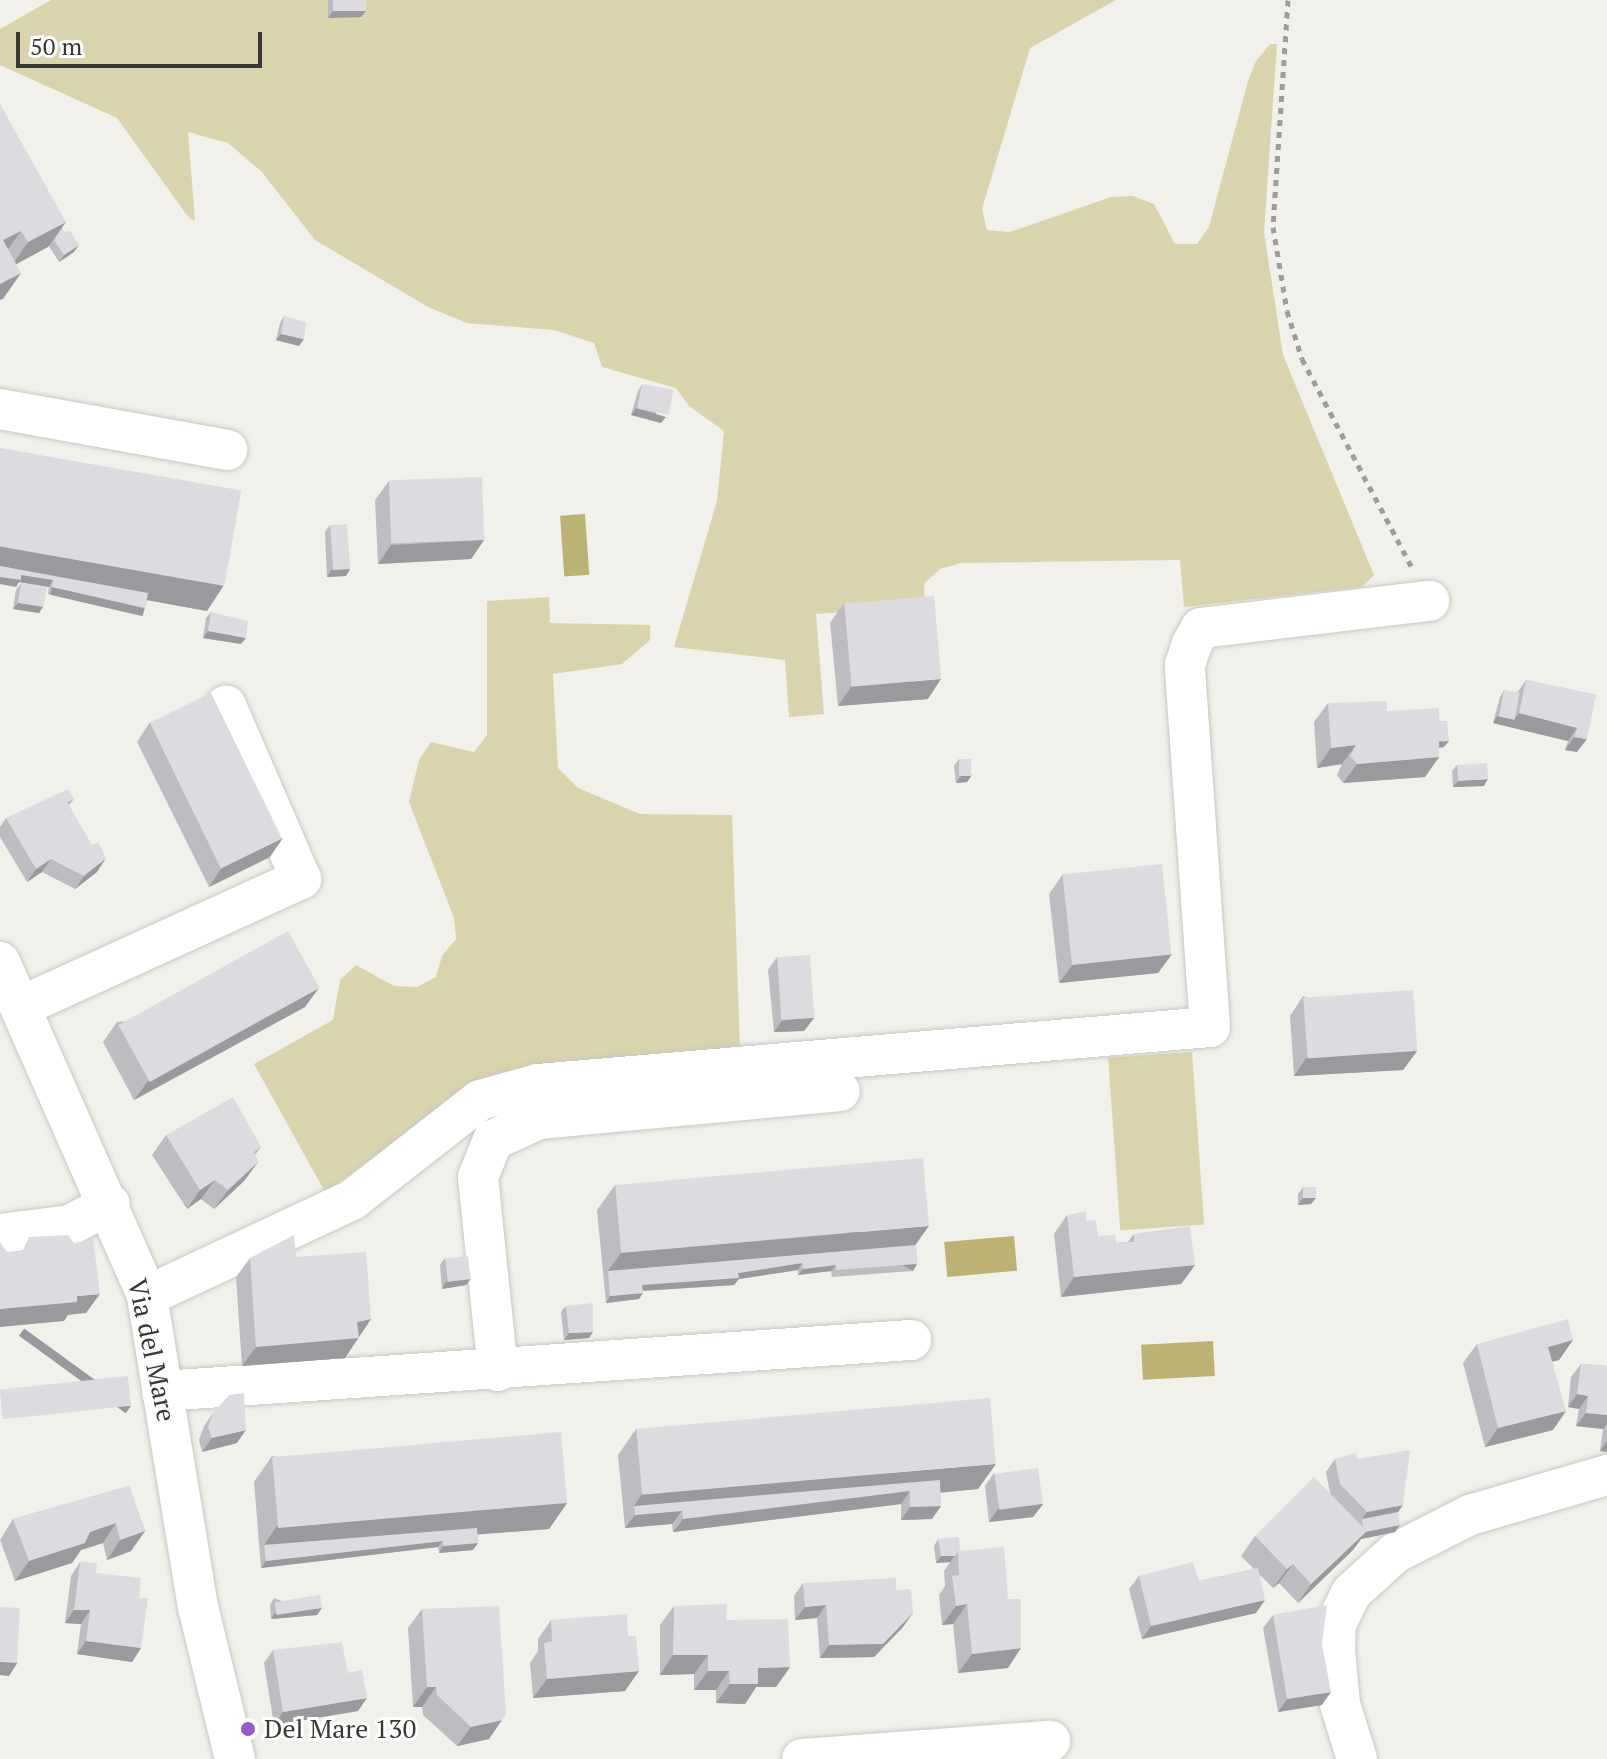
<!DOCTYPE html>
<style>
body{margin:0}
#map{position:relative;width:1607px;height:1759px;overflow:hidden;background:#f1f0ea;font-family:"PT Serif",serif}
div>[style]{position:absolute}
.green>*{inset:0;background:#d9d4ad;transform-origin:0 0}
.water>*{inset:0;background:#bcb273;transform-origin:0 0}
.path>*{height:5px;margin-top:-2.5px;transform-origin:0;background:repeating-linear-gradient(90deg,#9e9d99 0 6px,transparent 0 12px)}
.roads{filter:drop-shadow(0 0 2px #c8c7c1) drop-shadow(0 0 2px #c8c7c1)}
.minor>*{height:40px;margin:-20px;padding:0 20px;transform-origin:20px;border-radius:20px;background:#fff}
.wall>*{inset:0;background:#bebcc1}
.shaded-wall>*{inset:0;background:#9b999d;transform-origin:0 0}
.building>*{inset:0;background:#dddbe0;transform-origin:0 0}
.dots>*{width:22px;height:22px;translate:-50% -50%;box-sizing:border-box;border:4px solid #fff;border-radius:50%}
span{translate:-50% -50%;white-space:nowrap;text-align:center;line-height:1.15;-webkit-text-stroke:6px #fff;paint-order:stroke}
.street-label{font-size:26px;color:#393836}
.poi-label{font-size:26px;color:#393836}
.left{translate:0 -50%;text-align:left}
.scale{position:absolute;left:16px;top:32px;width:246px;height:36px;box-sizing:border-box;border:4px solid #393836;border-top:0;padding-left:10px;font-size:24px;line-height:28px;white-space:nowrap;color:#393836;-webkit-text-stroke:6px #fff;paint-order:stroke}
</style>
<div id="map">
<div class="green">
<i style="clip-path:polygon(51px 0,1116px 0,1030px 48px,982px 209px,987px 230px,1010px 232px,1111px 197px,1133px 196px,1154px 204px,1175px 244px,1197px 244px,1209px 227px,1248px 81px,1256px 61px,1270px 44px,1277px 44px,1264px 232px,1283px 355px,1374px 575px,1362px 587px,1184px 607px,1180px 560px,961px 563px,940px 569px,924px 584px,925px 606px,816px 614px,824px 714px,789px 717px,785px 660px,674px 647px,717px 501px,724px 431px,689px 406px,676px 388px,602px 367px,594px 343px,554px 330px,467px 323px,428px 307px,315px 240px,262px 172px,228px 143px,188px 132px,195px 221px,189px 218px,117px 118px,0 65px,0 29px)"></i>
<i style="clip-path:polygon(549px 597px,550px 623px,650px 625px,650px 640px,622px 664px,553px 674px,558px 768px,578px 788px,640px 814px,732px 815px,740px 1050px,455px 1102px,325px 1192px,254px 1064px,333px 1020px,340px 980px,356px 965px,394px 986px,417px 987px,436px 977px,442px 956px,456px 939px,454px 918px,409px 802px,419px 760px,431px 742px,474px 752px,487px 735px,487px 601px)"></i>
<i style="left:1192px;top:1052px;width:173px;height:84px;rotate:86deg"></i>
</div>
<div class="water">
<i style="left:585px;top:514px;width:61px;height:25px;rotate:86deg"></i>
<i style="left:1014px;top:1236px;width:35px;height:70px;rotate:85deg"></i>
<i style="left:1213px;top:1341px;width:35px;height:72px;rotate:87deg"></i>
</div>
<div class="path">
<i style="left:1288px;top:0;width:227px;rotate:93.8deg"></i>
<i style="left:1273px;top:227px;width:85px;rotate:80.5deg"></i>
<i style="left:1287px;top:311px;width:50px;rotate:72.6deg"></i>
<i style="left:1302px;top:359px;width:236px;rotate:62.2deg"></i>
</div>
<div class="roads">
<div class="minor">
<i style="left:0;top:409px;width:231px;rotate:10.2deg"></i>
<i style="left:0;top:962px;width:365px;rotate:66.2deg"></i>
<i style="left:147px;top:1296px;width:315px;rotate:80.7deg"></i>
<i style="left:198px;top:1607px;width:156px;rotate:76.3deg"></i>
<i style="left:20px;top:1007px;width:309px;rotate:-24.5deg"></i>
<i style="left:301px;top:879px;width:189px;rotate:-113.4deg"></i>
<i style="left:0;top:1234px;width:71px;rotate:-7.3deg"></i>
<i style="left:70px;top:1225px;width:45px;rotate:-27.7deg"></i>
<i style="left:147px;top:1296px;width:226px;rotate:-25.1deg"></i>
<i style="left:352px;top:1200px;width:162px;rotate:-38deg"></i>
<i style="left:480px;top:1100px;width:60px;rotate:-15.4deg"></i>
<i style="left:538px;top:1084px;width:674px;rotate:-4.85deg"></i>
<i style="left:1210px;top:1027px;width:363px;rotate:-94deg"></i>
<i style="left:1185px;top:665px;width:22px;rotate:-72deg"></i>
<i style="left:1192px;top:644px;width:18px;rotate:-61deg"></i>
<i style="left:1201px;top:628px;width:230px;rotate:-6.8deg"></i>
<i style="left:498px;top:1371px;width:195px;rotate:-95.9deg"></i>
<i style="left:478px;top:1177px;width:40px;rotate:-68deg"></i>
<i style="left:493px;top:1140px;width:51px;rotate:-24.5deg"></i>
<i style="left:539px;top:1119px;width:302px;rotate:-5.3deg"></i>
<i style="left:162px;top:1391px;width:751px;rotate:-3.9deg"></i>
<i style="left:802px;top:1759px;width:249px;rotate:-4.2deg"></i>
<i style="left:1357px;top:1759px;width:58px;rotate:-107.2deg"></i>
<i style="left:1340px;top:1704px;width:54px;rotate:-95.3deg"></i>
<i style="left:1335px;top:1650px;width:26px;rotate:-88deg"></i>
<i style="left:1336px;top:1624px;width:34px;rotate:-64deg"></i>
<i style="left:1351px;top:1593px;width:59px;rotate:-42.3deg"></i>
<i style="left:1395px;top:1553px;width:84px;rotate:-26.9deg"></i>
<i style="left:1470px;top:1515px;width:143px;rotate:-16.3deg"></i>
</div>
</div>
<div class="wall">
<i style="clip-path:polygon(328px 0,366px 0,361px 17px,328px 18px)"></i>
<i style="clip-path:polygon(0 104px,74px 252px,59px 262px,49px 246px,16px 264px,3px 299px)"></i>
<i style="clip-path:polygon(284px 316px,299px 346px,276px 340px,280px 323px)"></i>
<i style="clip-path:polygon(642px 384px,661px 423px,631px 415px,638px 391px)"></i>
<i style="clip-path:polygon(0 448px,207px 611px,147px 600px,145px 608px,141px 615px,48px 594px,49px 587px,19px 582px,16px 587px)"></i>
<i style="clip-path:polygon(389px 481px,484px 540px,471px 559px,378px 564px,375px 500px)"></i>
<i style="clip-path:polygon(330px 525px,350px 569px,346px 576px,327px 577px,325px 532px)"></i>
<i style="clip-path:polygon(21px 583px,43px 607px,39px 613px,13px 609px,16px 590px)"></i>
<i style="clip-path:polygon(844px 603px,928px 699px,838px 706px,830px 623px)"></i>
<i style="clip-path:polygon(211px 612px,241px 644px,203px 638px,206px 618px)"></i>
<i style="clip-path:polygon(1526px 680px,1596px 695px,1577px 752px,1565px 750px,1568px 741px,1493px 723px,1500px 697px,1504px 690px,1517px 693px)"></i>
<i style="clip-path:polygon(1328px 703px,1387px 711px,1439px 721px,1444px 747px,1439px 748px,1439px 757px,1425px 777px,1343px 783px,1337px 775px,1342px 764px,1317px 768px,1314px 722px)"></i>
<i style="clip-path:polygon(150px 722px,270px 857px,209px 887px,137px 742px)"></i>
<i style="clip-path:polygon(959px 759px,967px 782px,956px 783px,954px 766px)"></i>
<i style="clip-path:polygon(1457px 765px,1484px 786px,1453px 787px,1452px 771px)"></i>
<i style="clip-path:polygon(74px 799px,69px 805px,97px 872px,75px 889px,42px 872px,27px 882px,0 837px,0 827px,6px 818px)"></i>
<i style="clip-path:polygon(1063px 874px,1172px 954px,1158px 973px,1059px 983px,1049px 894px)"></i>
<i style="clip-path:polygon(777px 957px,814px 1018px,804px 1031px,774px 1032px,768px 970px)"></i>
<i style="clip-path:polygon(1303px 996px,1417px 1051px,1403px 1070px,1294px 1076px,1290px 1016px)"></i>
<i style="clip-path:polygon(305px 1007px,134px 1100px,103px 1042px,117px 1022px)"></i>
<i style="clip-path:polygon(166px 1135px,261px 1147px,255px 1155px,258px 1162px,244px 1181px,214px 1209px,201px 1199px,187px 1209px,152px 1155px)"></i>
<i style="clip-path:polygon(615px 1185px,916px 1245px,917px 1264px,913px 1271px,832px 1277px,831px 1271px,798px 1275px,798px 1270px,739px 1279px,734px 1285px,643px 1291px,639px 1299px,606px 1303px,597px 1210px)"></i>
<i style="clip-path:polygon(1303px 1187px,1316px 1198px,1311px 1204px,1298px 1205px,1298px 1194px)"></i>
<i style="clip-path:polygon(1067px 1215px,1086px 1221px,1098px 1236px,1116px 1243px,1128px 1242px,1134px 1234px,1195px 1265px,1181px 1284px,1061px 1297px,1054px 1234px)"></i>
<i style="clip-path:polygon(296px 1257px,371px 1319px,345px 1358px,242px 1366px,236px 1277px,250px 1258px)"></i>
<i style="clip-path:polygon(445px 1258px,466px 1285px,442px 1289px,440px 1265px)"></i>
<i style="clip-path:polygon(566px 1306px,589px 1338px,564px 1340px,561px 1312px)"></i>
<i style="clip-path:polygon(1573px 1340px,1559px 1360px,1552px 1361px,1553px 1430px,1485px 1447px,1463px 1363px,1477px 1344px)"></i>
<i style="clip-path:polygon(1581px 1364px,1607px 1366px,1607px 1452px,1600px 1451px,1603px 1429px,1576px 1426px,1579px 1409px,1568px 1407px,1571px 1377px)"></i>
<i style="clip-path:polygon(213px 1413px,237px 1443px,202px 1452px,199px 1440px,204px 1426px)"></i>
<i style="clip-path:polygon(636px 1429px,978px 1489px,940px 1493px,941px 1506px,932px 1519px,901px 1520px,901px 1504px,673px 1532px,672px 1524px,625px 1528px,618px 1455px)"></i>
<i style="clip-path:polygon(272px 1456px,567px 1503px,549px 1529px,477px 1534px,478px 1543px,473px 1550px,439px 1553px,438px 1547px,261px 1568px,254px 1482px)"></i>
<i style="clip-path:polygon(1335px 1459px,1357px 1459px,1398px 1512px,1395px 1532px,1361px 1539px,1353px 1550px,1298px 1603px,1279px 1583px,1273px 1588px,1260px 1575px,1256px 1613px,1142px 1639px,1129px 1589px,1139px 1576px,1199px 1581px,1254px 1569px,1241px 1556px,1255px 1536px,1330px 1493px,1326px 1472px)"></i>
<i style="clip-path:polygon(994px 1473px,1043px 1504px,1033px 1517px,989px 1522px,985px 1486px)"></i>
<i style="clip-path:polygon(129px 1486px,145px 1531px,131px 1551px,107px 1560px,103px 1543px,81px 1550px,72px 1563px,15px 1581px,0 1540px,13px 1519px)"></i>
<i style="clip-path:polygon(938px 1539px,960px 1551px,1008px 1668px,958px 1673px,953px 1624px,942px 1625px,939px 1595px,945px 1586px,944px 1571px,950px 1562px,936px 1563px,934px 1546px)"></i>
<i style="clip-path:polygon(80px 1562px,96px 1573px,139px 1598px,141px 1648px,132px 1662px,77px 1654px,81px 1624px,65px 1623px,71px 1576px)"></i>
<i style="clip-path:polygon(803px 1583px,896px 1590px,903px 1627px,874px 1657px,820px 1658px,817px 1618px,795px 1620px,794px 1596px)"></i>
<i style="clip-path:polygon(274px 1598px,317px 1615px,271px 1619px,270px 1605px)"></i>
<i style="clip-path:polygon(674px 1606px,726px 1620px,790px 1667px,776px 1687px,756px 1687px,745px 1704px,716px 1703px,716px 1690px,694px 1690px,694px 1674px,660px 1675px,660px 1625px)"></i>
<i style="clip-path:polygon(422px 1609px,489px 1739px,457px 1746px,423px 1715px,422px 1707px,413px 1707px,408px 1628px)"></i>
<i style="clip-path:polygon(1273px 1615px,1322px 1644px,1322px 1705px,1278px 1712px,1263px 1628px)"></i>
<i style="clip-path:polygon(551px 1620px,628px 1636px,625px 1691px,533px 1698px,530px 1663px,538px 1651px,538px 1639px)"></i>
<i style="clip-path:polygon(273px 1650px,348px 1673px,358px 1711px,274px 1725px,264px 1663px)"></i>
</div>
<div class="shaded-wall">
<i style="clip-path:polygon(333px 11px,366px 11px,361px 17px,328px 18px)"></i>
<i style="clip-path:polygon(66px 222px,48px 247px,11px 267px,28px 242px)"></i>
<i style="clip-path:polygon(21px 231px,3px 256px,3px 240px)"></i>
<i style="clip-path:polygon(79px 245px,74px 252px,59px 262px,64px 255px)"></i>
<i style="clip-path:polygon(21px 273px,3px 299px,0 300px,0 284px)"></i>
<i style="clip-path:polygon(281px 334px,304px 339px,299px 346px,276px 340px)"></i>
<i style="clip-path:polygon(636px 408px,666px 417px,661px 423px,631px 415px)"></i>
<i style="clip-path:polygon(484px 540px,471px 559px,378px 564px,391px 545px)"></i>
<i style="clip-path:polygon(0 545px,224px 585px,207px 611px,53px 583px,53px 580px,49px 587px,19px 582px,16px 587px,0 584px)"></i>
<i style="clip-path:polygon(350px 569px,346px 576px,327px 577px,331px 570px)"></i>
<i style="left:52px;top:587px;width:95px;height:8px;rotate:13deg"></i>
<i style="clip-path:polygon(18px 603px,43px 607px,39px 613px,13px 609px)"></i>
<i style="clip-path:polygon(208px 631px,246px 638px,241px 644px,203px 638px)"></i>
<i style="clip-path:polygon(941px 679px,928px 699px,838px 706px,851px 687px)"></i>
<i style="clip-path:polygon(1519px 713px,1577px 728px,1568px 741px,1493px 723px,1497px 716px,1514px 720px)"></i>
<i style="clip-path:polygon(1574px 737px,1587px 739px,1577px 752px,1565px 750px)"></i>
<i style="clip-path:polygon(1449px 741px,1444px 747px,1427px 749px,1431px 742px)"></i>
<i style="clip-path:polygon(1356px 745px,1342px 764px,1317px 768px,1331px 748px)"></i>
<i style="clip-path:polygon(1439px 757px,1425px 777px,1343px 783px,1357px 764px)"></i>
<i style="clip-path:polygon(972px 775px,967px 782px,956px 783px,961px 776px)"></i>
<i style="clip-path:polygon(1488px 779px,1484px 786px,1453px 787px,1458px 781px)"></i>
<i style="clip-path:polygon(283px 838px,270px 857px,209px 887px,222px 867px)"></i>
<i style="clip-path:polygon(106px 858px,97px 872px,75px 889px,84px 876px)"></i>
<i style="clip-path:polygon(51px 859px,42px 872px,27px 882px,36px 869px)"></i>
<i style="clip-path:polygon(1172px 954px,1158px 973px,1059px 983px,1073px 964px)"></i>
<i style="clip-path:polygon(319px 988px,305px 1007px,134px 1100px,148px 1081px)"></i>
<i style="clip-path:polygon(814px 1018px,804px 1031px,774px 1032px,783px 1019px)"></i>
<i style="clip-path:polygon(1417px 1051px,1403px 1070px,1294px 1076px,1307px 1057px)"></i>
<i style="clip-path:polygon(258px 1162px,244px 1181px,214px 1209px,228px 1190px)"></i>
<i style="clip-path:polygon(215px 1180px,201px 1199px,187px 1209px,200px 1190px)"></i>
<i style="clip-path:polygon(1303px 1198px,1316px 1198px,1311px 1204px,1298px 1205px)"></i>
<i style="clip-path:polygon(929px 1226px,911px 1251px,608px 1271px,621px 1253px)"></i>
<i style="clip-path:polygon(802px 1263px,798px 1270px,739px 1279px,734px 1285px,638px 1291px,642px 1285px,738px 1273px)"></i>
<i style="left:917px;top:1264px;width:8px;height:81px;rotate:120deg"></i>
<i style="clip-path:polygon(836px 1265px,831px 1271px,798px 1275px,803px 1269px)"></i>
<i style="clip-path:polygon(1195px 1265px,1181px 1284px,1061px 1297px,1074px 1277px)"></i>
<i style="clip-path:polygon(471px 1279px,466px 1285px,442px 1289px,446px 1282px)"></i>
<i style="clip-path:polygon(643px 1293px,639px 1299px,606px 1303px,610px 1296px)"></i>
<i style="clip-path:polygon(100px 1294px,86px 1313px,68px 1315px,64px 1321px,0 1327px,0 1309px,77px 1296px)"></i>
<i style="clip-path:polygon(371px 1319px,345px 1358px,242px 1366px,256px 1347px)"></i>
<i style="clip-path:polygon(593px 1332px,589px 1338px,564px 1340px,569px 1333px)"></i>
<i style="clip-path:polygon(1573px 1340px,1559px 1360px,1535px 1366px,1548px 1347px)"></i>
<i style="clip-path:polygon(1577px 1394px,1588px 1396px,1579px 1409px,1568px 1407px)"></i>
<i style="left:131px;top:1406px;width:9px;height:132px;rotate:126deg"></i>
<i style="clip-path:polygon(1566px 1411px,1553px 1430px,1485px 1447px,1498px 1428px)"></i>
<i style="clip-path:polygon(1586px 1413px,1607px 1415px,1607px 1424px,1603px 1429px,1576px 1426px)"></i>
<i style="clip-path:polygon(246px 1430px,237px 1443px,202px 1452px,212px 1438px)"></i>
<i style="clip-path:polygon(1607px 1441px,1607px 1452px,1600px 1451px)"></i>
<i style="clip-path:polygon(996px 1464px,978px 1489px,910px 1495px,910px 1491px,901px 1504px,673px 1532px,683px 1519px,682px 1511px,672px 1524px,625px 1528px,635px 1515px,634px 1506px,642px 1494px)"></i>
<i style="clip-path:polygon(567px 1503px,549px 1529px,265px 1551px,264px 1545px,277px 1526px)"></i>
<i style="clip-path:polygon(1043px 1504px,1033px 1517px,989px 1522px,998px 1509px)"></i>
<i style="clip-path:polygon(1403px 1505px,1394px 1518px,1362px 1519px,1367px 1512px)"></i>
<i style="clip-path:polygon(941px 1506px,932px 1519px,901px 1520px,910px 1507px)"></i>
<i style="clip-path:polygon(116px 1523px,103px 1543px,81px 1550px,72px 1563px,15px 1581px,29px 1561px,90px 1532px)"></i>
<i style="clip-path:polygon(1400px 1525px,1395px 1532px,1361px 1539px,1353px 1550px,1298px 1603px,1311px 1584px,1365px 1532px)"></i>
<i style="clip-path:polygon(145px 1531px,131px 1551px,107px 1560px,120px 1540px)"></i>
<i style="clip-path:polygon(443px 1541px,438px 1547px,261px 1568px,266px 1561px)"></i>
<i style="clip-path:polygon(478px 1543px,473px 1550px,439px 1553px,443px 1546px)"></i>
<i style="clip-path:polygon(941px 1556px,955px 1556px,950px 1562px,936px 1563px)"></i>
<i style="clip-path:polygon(1293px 1564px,1279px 1583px,1273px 1588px,1287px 1569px)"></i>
<i style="clip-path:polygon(1265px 1600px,1256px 1613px,1142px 1639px,1151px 1626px)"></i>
<i style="clip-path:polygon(967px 1604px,953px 1624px,942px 1625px,956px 1606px)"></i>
<i style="clip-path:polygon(826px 1605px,817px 1618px,795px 1620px,805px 1607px)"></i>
<i style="clip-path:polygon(322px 1608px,317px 1615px,271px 1619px,276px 1612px)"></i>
<i style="clip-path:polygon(74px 1610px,90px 1610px,81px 1624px,65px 1623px)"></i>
<i style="clip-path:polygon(913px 1613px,903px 1627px,874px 1657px,820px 1658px,829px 1645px)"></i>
<i style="clip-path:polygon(86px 1641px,141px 1648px,132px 1662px,77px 1654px)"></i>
<i style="clip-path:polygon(1021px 1648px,1008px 1668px,958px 1673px,972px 1654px)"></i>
<i style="clip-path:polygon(673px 1655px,708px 1655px,694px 1674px,660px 1675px)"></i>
<i style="clip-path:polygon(0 1662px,18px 1662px,9px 1676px,0 1675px)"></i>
<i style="clip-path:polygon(790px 1667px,776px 1687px,756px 1687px,745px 1704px,716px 1703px,730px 1684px,758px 1668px)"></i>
<i style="clip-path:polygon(639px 1671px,625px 1691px,533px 1698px,547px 1679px)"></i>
<i style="clip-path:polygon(708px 1671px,729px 1671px,716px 1690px,694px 1690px)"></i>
<i style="clip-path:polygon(427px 1687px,436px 1687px,422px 1707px,413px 1707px)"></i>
<i style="clip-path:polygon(1331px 1692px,1322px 1705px,1278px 1712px,1287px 1699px)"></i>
<i style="clip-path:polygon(367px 1698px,358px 1711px,274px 1725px,283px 1712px)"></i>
<i style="clip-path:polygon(502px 1720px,489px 1739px,457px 1746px,471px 1727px)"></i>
</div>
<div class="building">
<i style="left:333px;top:0;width:33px;height:11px"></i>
<i style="clip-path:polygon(0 104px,66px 222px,28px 242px,21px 231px,3px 240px,21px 273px,0 284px)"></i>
<i style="clip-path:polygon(62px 228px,64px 232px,70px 231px,79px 245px,64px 255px,54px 240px)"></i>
<i style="clip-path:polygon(284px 316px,306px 322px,304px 339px,281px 334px)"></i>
<i style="left:642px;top:384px;width:32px;height:25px;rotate:11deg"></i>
<i style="left:0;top:448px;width:245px;height:97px;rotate:10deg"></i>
<i style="left:482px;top:477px;width:63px;height:93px;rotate:88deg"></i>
<i style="left:347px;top:524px;width:45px;height:17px;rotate:86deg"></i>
<i style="clip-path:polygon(0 566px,148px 593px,145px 608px,52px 587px,53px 580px,21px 575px,21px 580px,0 577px)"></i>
<i style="left:21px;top:583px;width:26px;height:20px;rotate:9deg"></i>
<i style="left:934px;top:596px;width:83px;height:90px;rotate:85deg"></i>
<i style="clip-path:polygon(211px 612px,248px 621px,246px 638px,208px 631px)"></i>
<i style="clip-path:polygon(1526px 680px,1596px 695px,1587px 739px,1574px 737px,1577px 728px,1519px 713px)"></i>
<i style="left:1504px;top:690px;width:16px;height:27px;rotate:11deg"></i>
<i style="left:211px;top:693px;width:162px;height:68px;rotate:64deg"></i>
<i style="clip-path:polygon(1387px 701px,1387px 711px,1439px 708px,1439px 757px,1357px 764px,1350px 756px,1356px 745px,1331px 748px,1328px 703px)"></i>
<i style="clip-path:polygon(1439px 721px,1447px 721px,1449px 741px,1439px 741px)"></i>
<i style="left:959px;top:759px;width:12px;height:17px"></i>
<i style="left:1487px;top:763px;width:16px;height:30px;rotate:86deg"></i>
<i style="clip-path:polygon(68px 789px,74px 799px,67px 802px,92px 845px,98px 842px,106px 858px,84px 876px,51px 859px,36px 869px,6px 818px)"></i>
<i style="left:1162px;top:864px;width:91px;height:100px;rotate:84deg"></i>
<i style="left:288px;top:931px;width:65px;height:194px;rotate:61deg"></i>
<i style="left:810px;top:955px;width:63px;height:33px;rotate:86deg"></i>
<i style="left:1413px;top:990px;width:61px;height:110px;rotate:86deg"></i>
<i style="clip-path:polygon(233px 1097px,261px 1147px,254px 1152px,258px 1162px,228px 1190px,215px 1180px,200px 1190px,166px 1135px)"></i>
<i style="left:923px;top:1158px;width:68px;height:309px;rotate:85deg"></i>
<i style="left:1303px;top:1187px;width:13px;height:11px"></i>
<i style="clip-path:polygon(1086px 1211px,1086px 1221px,1096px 1220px,1098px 1236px,1115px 1235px,1116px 1243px,1134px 1242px,1134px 1234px,1190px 1226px,1195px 1265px,1074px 1277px,1067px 1215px)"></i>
<i style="clip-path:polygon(68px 1235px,74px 1243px,93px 1239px,100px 1294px,77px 1296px,77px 1302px,0 1309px,0 1242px,7px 1252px,23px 1250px,29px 1237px)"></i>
<i style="clip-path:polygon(294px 1235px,296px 1257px,366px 1252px,371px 1319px,357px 1322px,359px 1338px,256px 1347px,250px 1258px)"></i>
<i style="clip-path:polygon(916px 1245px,917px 1264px,836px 1270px,836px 1265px,803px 1269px,802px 1263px,738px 1273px,739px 1278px,642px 1285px,643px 1293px,610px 1296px,608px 1271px)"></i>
<i style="left:468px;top:1256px;width:23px;height:23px;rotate:83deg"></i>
<i style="clip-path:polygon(593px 1303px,593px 1332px,569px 1333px,566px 1306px)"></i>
<i style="clip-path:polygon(1568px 1319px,1573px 1340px,1548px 1347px,1566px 1411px,1498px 1428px,1477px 1344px)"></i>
<i style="clip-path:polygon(1581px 1364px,1607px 1366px,1607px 1415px,1586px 1413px,1588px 1396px,1577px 1394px)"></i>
<i style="left:128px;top:1376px;width:30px;height:129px;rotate:84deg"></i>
<i style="clip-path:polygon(244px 1393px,246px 1430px,212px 1438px,208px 1427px,213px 1413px,229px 1395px)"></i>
<i style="left:990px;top:1398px;width:66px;height:355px;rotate:85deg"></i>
<i style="left:561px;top:1432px;width:71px;height:290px;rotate:85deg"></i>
<i style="clip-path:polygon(1410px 1450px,1403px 1505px,1367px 1512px,1340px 1484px,1335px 1459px,1356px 1453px,1357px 1459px)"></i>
<i style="left:1038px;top:1468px;width:36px;height:44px;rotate:82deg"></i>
<i style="clip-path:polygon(1314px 1477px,1367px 1531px,1311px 1584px,1293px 1564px,1287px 1569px,1255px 1536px)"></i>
<i style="clip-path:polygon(940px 1480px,941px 1506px,910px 1507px,910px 1491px,683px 1519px,682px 1511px,635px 1515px,634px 1506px)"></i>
<i style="clip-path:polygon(129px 1486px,145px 1531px,120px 1540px,116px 1523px,90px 1532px,85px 1543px,29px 1561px,13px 1519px)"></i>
<i style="clip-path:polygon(1398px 1512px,1400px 1525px,1365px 1532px,1367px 1531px,1363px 1526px,1362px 1519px)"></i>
<i style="clip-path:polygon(477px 1528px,478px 1543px,443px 1546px,443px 1541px,266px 1561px,264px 1545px)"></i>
<i style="clip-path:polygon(959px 1537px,960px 1551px,958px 1551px,955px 1556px,941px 1556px,938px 1539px)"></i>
<i style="clip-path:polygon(1004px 1547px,1008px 1599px,1021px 1599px,1021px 1648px,972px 1654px,967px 1604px,956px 1606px,952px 1576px,959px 1575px,958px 1551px)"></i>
<i style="clip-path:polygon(80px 1562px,97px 1563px,96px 1573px,141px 1578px,139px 1598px,148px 1598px,141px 1648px,86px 1641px,90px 1610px,74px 1610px)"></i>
<i style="clip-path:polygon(1193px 1562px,1199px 1581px,1258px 1568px,1265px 1600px,1151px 1626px,1139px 1576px)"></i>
<i style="clip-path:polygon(896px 1578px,896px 1590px,911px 1589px,913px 1613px,883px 1644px,829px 1645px,826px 1605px,805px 1607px,803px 1583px)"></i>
<i style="left:320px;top:1595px;width:13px;height:46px;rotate:81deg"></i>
<i style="clip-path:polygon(727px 1604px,726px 1620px,788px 1619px,790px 1667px,758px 1668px,758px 1684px,730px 1684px,729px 1671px,708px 1671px,708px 1655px,673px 1655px,674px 1606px)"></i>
<i style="clip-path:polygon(1327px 1605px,1322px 1644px,1331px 1692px,1287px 1699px,1273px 1615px)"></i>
<i style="clip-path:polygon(499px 1606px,506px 1714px,502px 1720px,471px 1727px,437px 1695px,436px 1687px,427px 1687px,422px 1609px)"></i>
<i style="left:0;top:1607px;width:20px;height:55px;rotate:3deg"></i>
<i style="clip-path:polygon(627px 1614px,628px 1636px,636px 1636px,639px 1671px,547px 1679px,544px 1643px,552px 1641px,551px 1620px)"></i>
<i style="clip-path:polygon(342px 1642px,348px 1673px,362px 1670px,367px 1698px,283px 1712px,273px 1650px)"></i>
</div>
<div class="dots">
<i style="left:248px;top:1729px;background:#915ad2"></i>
</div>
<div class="street-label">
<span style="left:152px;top:1350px;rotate:78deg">Via del Mare</span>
</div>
<div class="poi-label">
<span class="left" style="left:264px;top:1729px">Del Mare 130</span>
</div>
<div class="scale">50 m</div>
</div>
